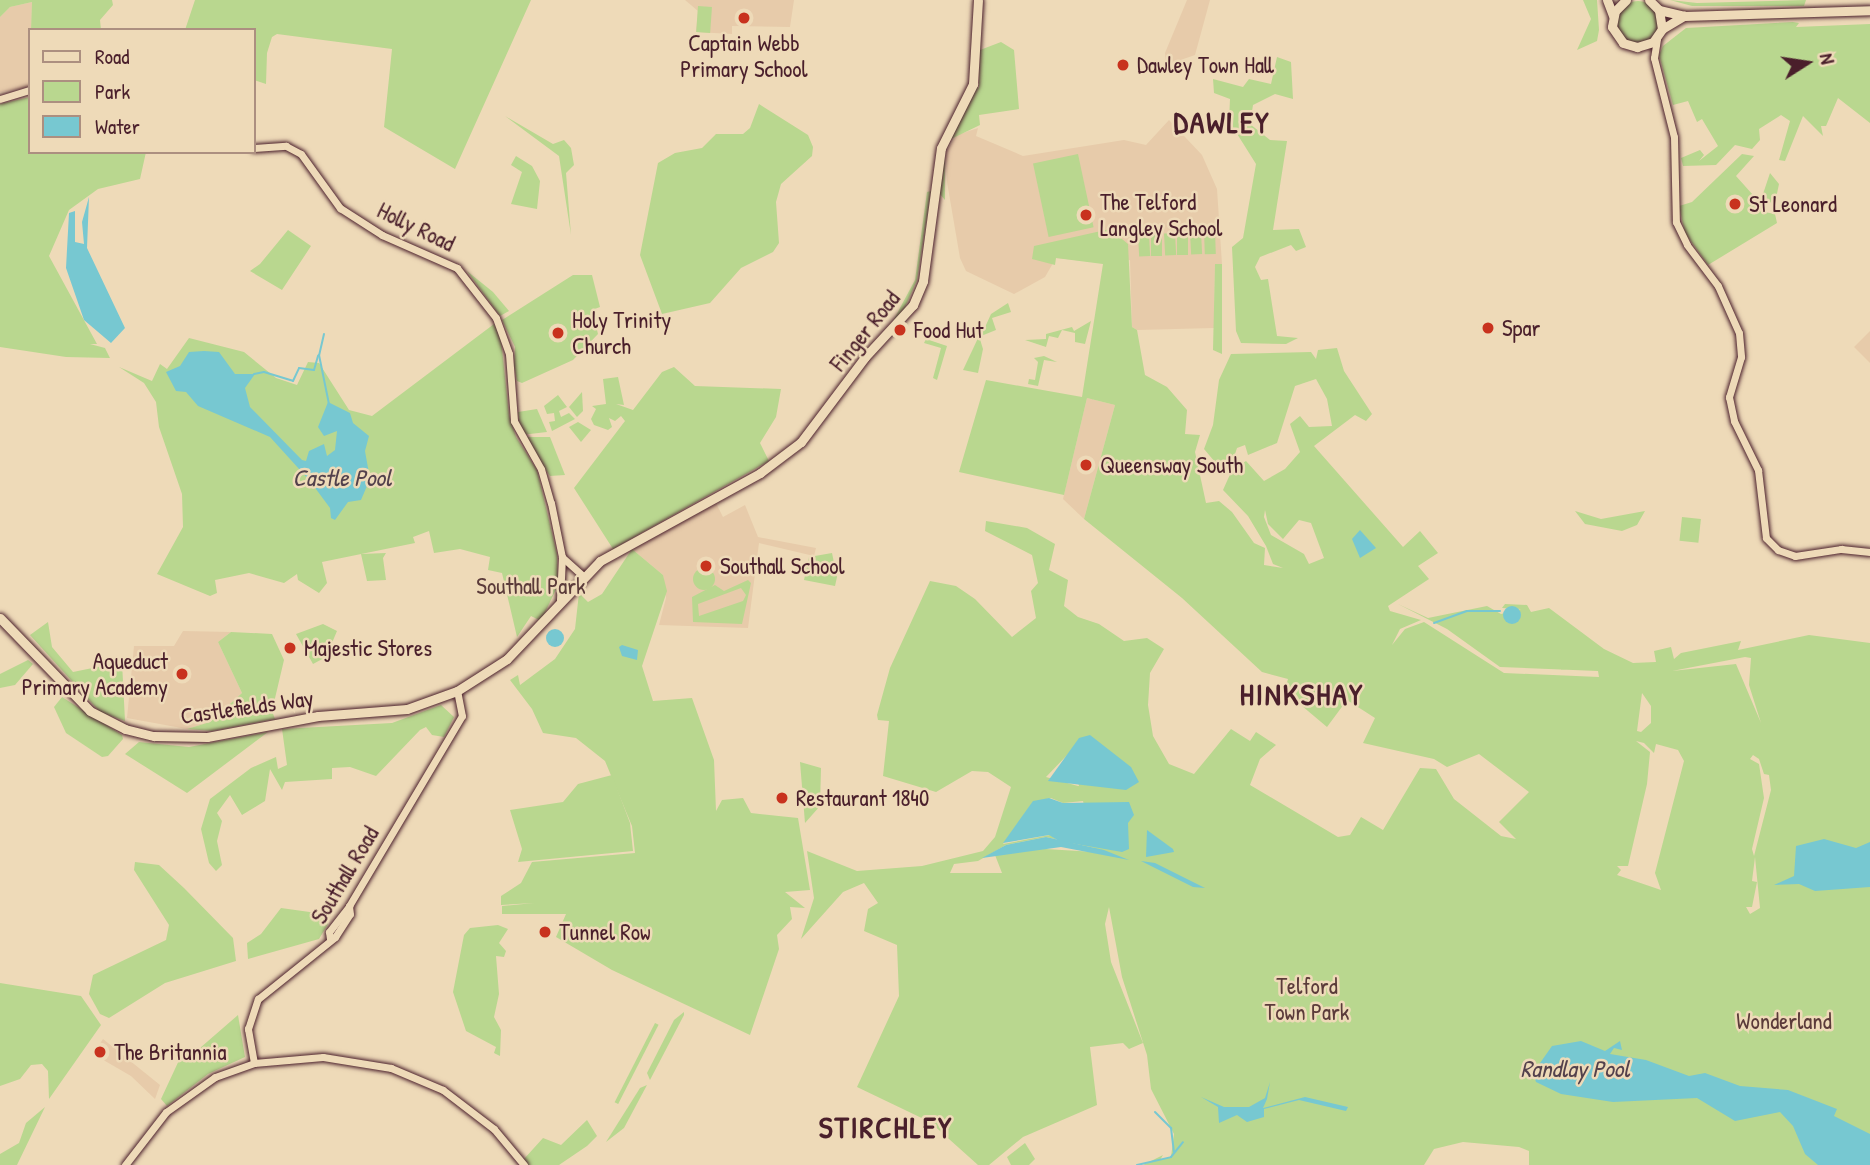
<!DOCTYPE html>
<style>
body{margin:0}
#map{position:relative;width:1870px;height:1165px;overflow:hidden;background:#eedab8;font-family:"Patrick Hand",sans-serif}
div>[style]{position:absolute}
.built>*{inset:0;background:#e7cbaa}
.green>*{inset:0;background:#b9d78f;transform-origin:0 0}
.round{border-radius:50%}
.water>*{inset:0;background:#77c8d1}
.stream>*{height:2px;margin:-1px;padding:0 1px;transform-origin:1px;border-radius:1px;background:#77c8d1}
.roads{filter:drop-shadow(0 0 2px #4a1f2b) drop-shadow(0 0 2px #4a1f2b)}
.minor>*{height:7px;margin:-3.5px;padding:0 3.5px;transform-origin:3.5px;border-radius:3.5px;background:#eedab8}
.major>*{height:9px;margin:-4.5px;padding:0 4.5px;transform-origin:4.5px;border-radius:4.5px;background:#eedab8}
.dots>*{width:19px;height:19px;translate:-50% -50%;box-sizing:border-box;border:4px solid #eedab8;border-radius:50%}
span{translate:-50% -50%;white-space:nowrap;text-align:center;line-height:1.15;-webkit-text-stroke:5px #eedab8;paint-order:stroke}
.poi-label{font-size:23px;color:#4a1f2b}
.left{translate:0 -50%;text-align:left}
.right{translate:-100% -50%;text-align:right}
.street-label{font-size:23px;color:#4a1f2b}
.park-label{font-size:23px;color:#5b3b3a}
.water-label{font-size:24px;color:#53414c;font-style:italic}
.district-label{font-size:30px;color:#4a1f2b;font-weight:700;letter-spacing:2px}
.legend{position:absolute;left:28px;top:28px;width:228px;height:126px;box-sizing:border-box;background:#eedab8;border:2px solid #ac8f80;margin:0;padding:9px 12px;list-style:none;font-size:21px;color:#4a1f2b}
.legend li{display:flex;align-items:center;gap:14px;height:35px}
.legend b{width:35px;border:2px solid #ac8f80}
.north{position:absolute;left:1772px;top:28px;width:70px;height:70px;-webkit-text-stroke:5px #eedab8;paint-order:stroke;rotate:78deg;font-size:19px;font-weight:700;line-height:28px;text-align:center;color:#4a1f2b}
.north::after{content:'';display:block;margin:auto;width:24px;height:32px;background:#4a1f2b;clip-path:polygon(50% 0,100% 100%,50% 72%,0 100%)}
</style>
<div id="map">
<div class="built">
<i style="clip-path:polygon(685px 0,794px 0,790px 27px,732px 26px,732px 34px,696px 32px,698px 11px)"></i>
<i style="clip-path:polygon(1187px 0,1210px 0,1195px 55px,1166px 65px,1165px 53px)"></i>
<i style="clip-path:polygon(32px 2px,30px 87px,0 92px,0 17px,10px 7px)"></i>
<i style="clip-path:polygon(1169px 120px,1202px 155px,1217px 189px,1222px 264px,1215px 265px,1214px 328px,1137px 330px,1132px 327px,1130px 260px,1103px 263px,1056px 258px,1045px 277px,1014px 294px,966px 271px,960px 258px,947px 182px,946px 152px,957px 135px,978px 128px,976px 136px,1023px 156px,1124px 140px,1146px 145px)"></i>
<i style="clip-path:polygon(1870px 331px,1870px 363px,1854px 347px)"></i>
<i style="clip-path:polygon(1087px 398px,1115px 405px,1084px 519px,1063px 499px)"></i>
<i style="clip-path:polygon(716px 503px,723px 517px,745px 505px,758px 537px,816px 548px,814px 556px,759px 543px,748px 628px,659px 625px,666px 598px,663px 575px,632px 549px)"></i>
<i style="clip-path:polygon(183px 631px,231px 632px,218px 642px,242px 693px,210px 722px,187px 729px,127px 718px,134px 646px,174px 646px)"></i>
<i style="clip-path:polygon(103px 1039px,160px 1085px,155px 1099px,131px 1076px,93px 1054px)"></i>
</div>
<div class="green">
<i style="clip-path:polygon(0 0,112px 0,113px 5px,100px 20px,101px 30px,31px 30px,32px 2px,10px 7px,0 17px)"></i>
<i style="clip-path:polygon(195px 0,531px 0,455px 169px,384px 127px,392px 49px,277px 34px,272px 37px,267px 53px,266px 84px,254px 80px,254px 30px,185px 30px)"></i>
<i style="clip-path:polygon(1583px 0,1597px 0,1599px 30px,1597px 41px,1577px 50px,1591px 19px)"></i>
<i style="clip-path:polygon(1670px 0,1697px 3px,1806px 0,1804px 6px,1692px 6px)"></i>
<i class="round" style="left:1617px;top:1px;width:42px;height:42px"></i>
<i style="left:698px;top:6px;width:14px;height:26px;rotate:4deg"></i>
<i style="clip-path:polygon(1793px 22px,1799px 23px,1796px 27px,1870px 24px,1870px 123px,1838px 98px,1826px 126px,1821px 126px,1823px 136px,1803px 116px,1785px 161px,1779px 160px,1790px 121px,1781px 115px,1759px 129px,1760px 140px,1752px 149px,1735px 145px,1716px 165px,1683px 166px,1681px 158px,1700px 150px,1704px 155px,1699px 161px,1718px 146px,1702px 119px,1697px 122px,1688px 101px,1673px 105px,1659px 55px,1663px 46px,1686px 28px)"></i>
<i style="clip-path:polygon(1001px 42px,1014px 50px,1019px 109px,979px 115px,980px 125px,949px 140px,945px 152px,945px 200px,939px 193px,940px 154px,973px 84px,979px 88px,980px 50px)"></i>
<i style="clip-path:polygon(1277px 57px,1291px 62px,1293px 99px,1275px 94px,1253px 105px,1250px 124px,1270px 140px,1287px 141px,1273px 230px,1299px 229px,1306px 247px,1296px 251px,1291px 245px,1260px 257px,1255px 267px,1261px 280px,1268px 279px,1277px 336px,1298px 338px,1286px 344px,1241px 343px,1236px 331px,1232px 247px,1243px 238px,1256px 164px,1229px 121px,1230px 99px,1214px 93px,1213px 79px,1243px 87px,1249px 79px,1271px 84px)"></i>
<i style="clip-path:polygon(30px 97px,30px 152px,146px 152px,140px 179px,98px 189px,69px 210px,49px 256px,97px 344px,90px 344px,105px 348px,110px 358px,66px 357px,0 347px,0 104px)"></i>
<i style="clip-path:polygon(759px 104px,808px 135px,813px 147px,812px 156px,781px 184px,776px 202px,779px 243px,773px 252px,741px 268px,710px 303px,662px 314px,640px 255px,658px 163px,675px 153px,702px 148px,716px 134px,743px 134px,750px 128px)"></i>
<i style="clip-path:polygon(505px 116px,553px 144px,564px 140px,571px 148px,574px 165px,566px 173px,571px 235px,559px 156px)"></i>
<i style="left:1078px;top:154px;width:75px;height:46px;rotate:78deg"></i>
<i style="clip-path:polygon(1742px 154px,1754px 156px,1736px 176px,1753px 195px,1761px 200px,1770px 173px,1779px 184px,1775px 203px,1761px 201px,1759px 211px,1775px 214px,1777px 223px,1708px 265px,1685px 233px,1679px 206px,1692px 202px)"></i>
<i style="clip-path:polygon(516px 156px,532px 166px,540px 181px,537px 209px,511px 204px,522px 172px,511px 165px)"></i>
<i style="clip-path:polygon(931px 191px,917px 280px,902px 314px,893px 321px,915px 280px,927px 192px)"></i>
<i style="clip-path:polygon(evenodd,1110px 229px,1128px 244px,1132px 327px,1137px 330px,1145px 375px,1167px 387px,1187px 410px,1185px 434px,1200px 435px,1195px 452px,1206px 503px,1219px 501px,1232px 512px,1254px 543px,1265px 548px,1264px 565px,1283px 568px,1273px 564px,1266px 546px,1248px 516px,1223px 490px,1232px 470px,1246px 461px,1264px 481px,1285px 469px,1300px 452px,1290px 424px,1300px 416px,1309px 427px,1332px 426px,1327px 399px,1316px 379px,1295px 386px,1277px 443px,1248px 455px,1245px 445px,1237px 448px,1233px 460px,1215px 462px,1204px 449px,1213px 425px,1219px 380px,1231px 354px,1311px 352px,1316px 359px,1318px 350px,1337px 348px,1344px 371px,1372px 414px,1366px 421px,1355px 415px,1314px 446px,1403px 547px,1420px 531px,1438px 553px,1418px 566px,1429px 579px,1388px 606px,1390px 611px,1421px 620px,1400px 629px,1392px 645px,1405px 629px,1424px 622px,1504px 673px,1599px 677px,1598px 671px,1500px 667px,1447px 629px,1398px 604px,1428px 618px,1487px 606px,1501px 614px,1521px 609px,1502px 608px,1505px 604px,1527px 605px,1531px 612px,1549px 608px,1604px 649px,1633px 663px,1656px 662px,1654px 651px,1671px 647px,1674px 659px,1681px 653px,1741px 641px,1738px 650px,1809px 635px,1870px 643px,1870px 1165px,1529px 1165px,1529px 1151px,1519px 1147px,1463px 1142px,1434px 1149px,1424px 1165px,1143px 1165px,1163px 1155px,1160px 1160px,1171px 1157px,1174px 1134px,1151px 1089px,1147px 1055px,1122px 977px,1109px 907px,1105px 924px,1111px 962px,1143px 1043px,1129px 1049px,1123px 1043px,1090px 1047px,1097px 1105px,1023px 1137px,989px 1165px,978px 1165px,930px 1122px,857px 1087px,899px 996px,897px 945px,864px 931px,868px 909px,878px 903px,864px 883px,843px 892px,801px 939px,814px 898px,807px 851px,857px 871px,922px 866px,983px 851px,995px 837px,1011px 787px,988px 772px,972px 771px,936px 792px,883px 776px,889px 721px,878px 720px,877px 715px,890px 668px,930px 581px,956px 586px,975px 599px,1012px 637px,1036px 618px,1031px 591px,1038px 583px,1032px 555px,985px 531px,986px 521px,1027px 528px,1055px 544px,1049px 570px,1068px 580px,1064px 606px,1078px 617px,1099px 624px,1124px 641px,1147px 638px,1164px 649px,1150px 673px,1148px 705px,1153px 736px,1169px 764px,1194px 774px,1231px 729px,1250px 741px,1256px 732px,1276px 745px,1260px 759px,1250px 785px,1338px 837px,1350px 835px,1361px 817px,1383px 830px,1420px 768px,1436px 769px,1454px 799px,1501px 836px,1516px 839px,1499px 822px,1529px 792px,1479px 754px,1447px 767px,1434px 759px,1363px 743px,1375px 718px,1347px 700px,1327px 727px,1289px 695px,1285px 689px,1288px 679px,1262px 672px,1182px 598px,1084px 519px,1115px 405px,1087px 398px,1064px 495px,959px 472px,986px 380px,1082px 397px,1103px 264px,1056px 258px,1055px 265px,1032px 259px,1034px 246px,1110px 229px,1265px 510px,1268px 524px,1283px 539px,1299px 520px,1311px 523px,1324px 558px,1309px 564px,1304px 554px,1271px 535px,1264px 517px,1265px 510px,1110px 229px,1745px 657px,1751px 658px,1749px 685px,1761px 723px,1736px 664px,1672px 671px,1745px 657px,1110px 229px,1642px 693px,1651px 706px,1651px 723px,1641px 732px,1637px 731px,1642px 693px,1110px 229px,1636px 741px,1644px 743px,1654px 753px,1656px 744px,1678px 750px,1684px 761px,1655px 873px,1661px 890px,1617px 875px,1621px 870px,1617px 866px,1628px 866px,1647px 784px,1650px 752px,1636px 741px,1110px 229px,1070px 752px,1079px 786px,1078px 786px,1046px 777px,1070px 752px,1110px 229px,1753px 755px,1759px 759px,1764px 774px,1769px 775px,1771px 790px,1754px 856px,1752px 849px,1764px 798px,1759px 764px,1750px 759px,1753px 755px,1110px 229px,1051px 798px,1063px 803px,1083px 801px,1094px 845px,1059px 841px,1050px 835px,1003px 844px,1033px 802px,1051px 798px,1110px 229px,1046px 837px,1094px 848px,1095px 852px,1029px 848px,995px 855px,1002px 873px,950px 873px,954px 864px,978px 861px,1006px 845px,1046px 837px,1110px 229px,1755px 857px,1760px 908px,1750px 914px,1746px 907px,1752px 907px,1757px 882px,1752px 881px,1755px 857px)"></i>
<i style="clip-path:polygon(288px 230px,311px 246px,282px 290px,250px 271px,260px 264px)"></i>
<i style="left:1215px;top:231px;width:23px;height:11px;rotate:88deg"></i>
<i style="left:1201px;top:232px;width:22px;height:11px;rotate:87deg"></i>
<i style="left:1175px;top:233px;width:22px;height:11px;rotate:87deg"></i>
<i style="left:1177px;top:233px;width:11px;height:22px"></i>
<i style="left:1149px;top:234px;width:22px;height:11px;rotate:87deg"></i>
<i style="left:1151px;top:234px;width:11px;height:22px"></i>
<i style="clip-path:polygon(1215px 264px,1222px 264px,1222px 354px,1213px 350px)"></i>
<i style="clip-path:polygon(467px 271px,493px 292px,509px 311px,500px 316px)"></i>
<i style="clip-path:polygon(573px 275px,592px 275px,600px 307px,592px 310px,598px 334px,573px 360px,522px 383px,517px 381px,514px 365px,515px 347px,502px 320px)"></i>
<i style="clip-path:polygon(1008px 303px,1011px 312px,992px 318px,996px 330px,981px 336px,991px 314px)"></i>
<i style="clip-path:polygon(1091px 321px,1085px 344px,1075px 342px,1075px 333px,1062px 330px,1058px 338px,1049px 336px,1046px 347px,1025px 340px,1046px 339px,1046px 334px,1072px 327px,1074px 331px)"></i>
<i style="clip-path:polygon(494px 324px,501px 339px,509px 415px,516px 437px,537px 470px,557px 554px,558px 585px,541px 621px,531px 616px,517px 637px,502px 573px,488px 570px,490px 557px,460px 549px,434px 553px,429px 531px,413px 537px,415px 543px,322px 562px,327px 583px,319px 593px,298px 580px,297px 574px,284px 583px,249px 573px,215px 580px,217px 593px,210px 596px,157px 574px,183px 527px,182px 494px,159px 427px,156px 402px,144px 383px,119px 367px,152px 381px,160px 364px,167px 369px,189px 338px,244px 352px,276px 378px,297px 385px,308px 362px,319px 363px,349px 410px,372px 416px)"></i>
<i style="clip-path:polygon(979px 336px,983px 349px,978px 373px,963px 370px)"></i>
<i style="clip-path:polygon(926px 339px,947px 346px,937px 380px,933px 378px,941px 348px,924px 343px)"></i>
<i style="clip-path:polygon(1044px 356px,1057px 362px,1044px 360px,1038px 386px,1028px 384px,1029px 379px,1035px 380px,1038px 362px,1034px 358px)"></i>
<i style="clip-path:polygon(674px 367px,695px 386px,781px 389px,776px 417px,760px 443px,769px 461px,613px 549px,574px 488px,625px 421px,621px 416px,615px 421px,609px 418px,612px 427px,608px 430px,594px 425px,591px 419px,596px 409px,592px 406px,606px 404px,603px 379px,618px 377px,624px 405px,616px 404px,633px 410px,662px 372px)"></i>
<i style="clip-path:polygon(582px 392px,583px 411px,577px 417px,569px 407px)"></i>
<i style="clip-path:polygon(558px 395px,567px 407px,559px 411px,561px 417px,569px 413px,575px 419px,552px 431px,549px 422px,555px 421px,554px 413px,547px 414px,544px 406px)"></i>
<i style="clip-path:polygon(537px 409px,547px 432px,521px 435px,518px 412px)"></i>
<i style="clip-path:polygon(578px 422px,591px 430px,581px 442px,569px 427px)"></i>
<i style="clip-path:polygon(523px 437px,550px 437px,565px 475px,550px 476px)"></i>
<i style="clip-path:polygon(1575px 511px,1601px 519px,1645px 511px,1637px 525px,1622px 531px,1585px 524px)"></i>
<i style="left:1682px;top:517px;width:19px;height:24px;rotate:6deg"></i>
<i style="clip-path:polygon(632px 549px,663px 575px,667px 591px,642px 666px,653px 701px,692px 698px,714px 760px,716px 811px,722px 800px,743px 798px,751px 813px,798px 818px,810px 890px,785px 892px,805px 908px,790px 907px,792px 919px,777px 935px,779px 949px,750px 1035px,612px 970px,556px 937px,566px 914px,502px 914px,502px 906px,534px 903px,501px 905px,501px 896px,521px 883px,532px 862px,635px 853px,632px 826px,605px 761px,576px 738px,543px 733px,532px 709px,510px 680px,518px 675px,520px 685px,555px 659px,575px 629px,579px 593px,588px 602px,602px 594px)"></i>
<i style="clip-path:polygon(386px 553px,383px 558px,386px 580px,367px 581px,361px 554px)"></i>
<i style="clip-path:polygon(832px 553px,837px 577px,835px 586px,804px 580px,809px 557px)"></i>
<i class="round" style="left:693px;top:568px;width:22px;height:22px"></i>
<i style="clip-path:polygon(evenodd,748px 580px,751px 583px,742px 624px,693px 622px,692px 597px,715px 585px,724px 591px,748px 580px,741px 588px,746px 595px,743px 601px,699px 616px,698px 604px,741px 588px)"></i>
<i style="clip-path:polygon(48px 622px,52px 647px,73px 672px,122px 662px,125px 721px,100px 712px,30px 635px)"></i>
<i style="clip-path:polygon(323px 624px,337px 631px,326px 657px,313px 664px,296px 634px)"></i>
<i style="clip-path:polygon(231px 632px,272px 634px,284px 660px,272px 711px,275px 719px,212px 731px,187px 729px,210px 722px,242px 693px,218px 642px)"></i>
<i style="clip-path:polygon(28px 660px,33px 664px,15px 685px,0 688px,0 674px)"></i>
<i style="clip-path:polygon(62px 697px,122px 735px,123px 739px,108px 756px,102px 757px,66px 733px,54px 707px)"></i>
<i style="clip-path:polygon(441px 705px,454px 717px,444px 737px,432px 735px,426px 727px,420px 730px,376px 776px,350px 767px,332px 768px,332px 779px,285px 782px,282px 790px,270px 769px,265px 801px,242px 815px,230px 795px,217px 813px,222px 821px,217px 841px,222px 865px,216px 871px,209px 863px,201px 829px,210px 799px,251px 768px,276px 757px,278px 769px,287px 765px,282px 729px,392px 723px)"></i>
<i style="clip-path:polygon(268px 732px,187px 793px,125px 754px,139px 742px,189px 747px)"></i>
<i style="clip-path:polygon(800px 762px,821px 768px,820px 806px,805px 823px)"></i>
<i style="clip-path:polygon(612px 775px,630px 823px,633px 851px,518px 862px,522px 849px,510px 810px,563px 802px,578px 784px)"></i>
<i style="clip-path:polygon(135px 862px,159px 865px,184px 888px,233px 938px,236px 961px,165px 983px,109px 1018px,100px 1014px,89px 994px,93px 975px,166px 940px,169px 925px,134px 870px)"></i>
<i style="clip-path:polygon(281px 908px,324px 914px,328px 924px,319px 939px,248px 959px,247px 943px,261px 934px)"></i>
<i style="clip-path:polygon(498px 925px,508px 929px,499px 943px,506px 951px,504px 957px,496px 956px,499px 994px,494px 1017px,501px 1030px,500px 1056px,494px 1053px,496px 1047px,466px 1031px,453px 992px,464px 935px,470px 928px)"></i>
<i style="clip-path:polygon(0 983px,81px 996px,101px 1025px,49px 1099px,48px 1071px,42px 1064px,31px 1065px,20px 1079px,0 1086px)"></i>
<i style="clip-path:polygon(684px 1012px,684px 1015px,650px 1080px,647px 1073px,674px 1020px)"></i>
<i style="clip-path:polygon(238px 1015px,245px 1057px,208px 1074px,167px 1106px,161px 1099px,181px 1056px,185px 1061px)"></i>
<i style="left:655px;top:1023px;width:4px;height:89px;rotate:27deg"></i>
<i style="clip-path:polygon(647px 1085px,624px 1128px,606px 1142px,640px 1088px)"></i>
<i style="clip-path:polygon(45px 1107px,17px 1165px,0 1165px,0 1154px,19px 1143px,26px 1123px)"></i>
<i style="clip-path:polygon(587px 1120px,597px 1136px,587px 1146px,559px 1165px,528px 1165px,524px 1159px,543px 1138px,561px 1145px)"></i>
<i style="clip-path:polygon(1025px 1143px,1035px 1159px,1029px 1165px,1011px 1165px,1007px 1157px)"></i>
</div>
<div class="water">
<i style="clip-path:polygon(89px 197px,87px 248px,125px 328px,111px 343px,84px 320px,66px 268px,69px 213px,75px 211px,75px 242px,84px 244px,82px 222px)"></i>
<i style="clip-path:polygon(204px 351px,219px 352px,235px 374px,255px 374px,245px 388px,250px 407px,302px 460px,306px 461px,309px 451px,324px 444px,327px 456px,335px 450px,337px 431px,324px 436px,318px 427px,328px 402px,350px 413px,353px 423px,369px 436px,365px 451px,370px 479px,361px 500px,348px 502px,335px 520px,331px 518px,330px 508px,310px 481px,270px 437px,198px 406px,186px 392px,176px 391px,166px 372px,180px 366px,189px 352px)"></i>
<i style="clip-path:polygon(1360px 530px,1376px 548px,1360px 558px,1352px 539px)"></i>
<i class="round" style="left:1503px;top:606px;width:18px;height:18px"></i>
<i class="round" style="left:546px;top:629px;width:18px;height:18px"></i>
<i style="clip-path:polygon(622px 645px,638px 650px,637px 660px,622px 656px,619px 647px)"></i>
<i style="clip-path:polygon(1090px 735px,1131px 767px,1139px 782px,1126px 790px,1048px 781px,1079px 738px)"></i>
<i style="clip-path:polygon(1049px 798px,1063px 803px,1129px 802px,1134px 815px,1128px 823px,1129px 849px,1122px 852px,1059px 841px,1049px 835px,1003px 843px,1033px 801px)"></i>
<i style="clip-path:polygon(1147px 830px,1173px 849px,1174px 852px,1146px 857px)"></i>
<i style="clip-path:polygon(1046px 837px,1104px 850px,1129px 860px,1061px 847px,982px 858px,1006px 845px)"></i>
<i style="clip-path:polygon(1824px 839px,1856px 848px,1870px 842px,1870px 887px,1815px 891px,1799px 884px,1774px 885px,1794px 876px,1796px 846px)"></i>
<i style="clip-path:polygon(1141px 861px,1155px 863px,1205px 888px,1193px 887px)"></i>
<i style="clip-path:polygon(1581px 1041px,1605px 1051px,1620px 1041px,1622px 1050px,1614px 1048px,1610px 1054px,1646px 1060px,1689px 1076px,1705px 1073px,1740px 1086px,1788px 1090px,1837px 1109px,1834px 1116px,1870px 1134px,1870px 1165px,1818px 1165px,1805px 1154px,1793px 1126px,1780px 1112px,1735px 1121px,1697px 1098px,1613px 1102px,1561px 1094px,1536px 1082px,1533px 1073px,1552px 1046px)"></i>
<i style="clip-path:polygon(1270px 1082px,1267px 1099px,1263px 1108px,1305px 1097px,1348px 1107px,1346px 1111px,1299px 1100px,1264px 1109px,1264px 1117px,1247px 1122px,1237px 1115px,1219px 1123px,1218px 1107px,1201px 1097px,1224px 1107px,1249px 1107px,1265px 1098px)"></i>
</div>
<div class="stream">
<i style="left:324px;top:334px;width:22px;rotate:103deg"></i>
<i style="left:319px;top:355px;width:50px;rotate:78.5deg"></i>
<i style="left:254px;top:374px;width:10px;rotate:-11deg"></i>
<i style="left:264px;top:372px;width:30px;rotate:17deg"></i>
<i style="left:293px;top:381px;width:14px;rotate:-65deg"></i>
<i style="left:299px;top:368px;width:15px;rotate:8deg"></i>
<i style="left:314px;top:370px;width:15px;rotate:-74deg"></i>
<i style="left:1434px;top:623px;width:35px;rotate:-20deg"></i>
<i style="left:1467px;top:611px;width:33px"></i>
<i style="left:1155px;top:1112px;width:23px;rotate:45deg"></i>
<i style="left:1171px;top:1128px;width:24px;rotate:83deg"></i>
<i style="left:1137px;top:1165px;width:35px;rotate:-13deg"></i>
<i style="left:1171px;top:1157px;width:19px;rotate:-51deg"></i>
</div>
<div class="roads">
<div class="minor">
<i style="left:1657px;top:39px;width:19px;rotate:99deg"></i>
<i style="left:1654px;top:58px;width:81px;rotate:75.8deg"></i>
<i style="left:1674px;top:137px;width:85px;rotate:88.7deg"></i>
<i style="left:1676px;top:222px;width:25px;rotate:64deg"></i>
<i style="left:1687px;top:245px;width:51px;rotate:52.9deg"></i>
<i style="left:1718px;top:286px;width:51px;rotate:65.9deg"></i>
<i style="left:1739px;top:333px;width:24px;rotate:85deg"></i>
<i style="left:1741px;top:357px;width:42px;rotate:106.7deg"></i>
<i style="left:1729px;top:397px;width:25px;rotate:78deg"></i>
<i style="left:1734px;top:421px;width:55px;rotate:63.9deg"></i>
<i style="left:1758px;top:470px;width:68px;rotate:83.3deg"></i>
<i style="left:1766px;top:538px;width:17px;rotate:45deg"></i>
<i style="left:1778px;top:550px;width:18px;rotate:19deg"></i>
<i style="left:1795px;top:556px;width:47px;rotate:-8.7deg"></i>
<i style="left:1841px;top:549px;width:29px;rotate:6deg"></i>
<i style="left:0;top:99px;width:31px;rotate:-17deg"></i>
<i style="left:254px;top:148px;width:32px;rotate:-4deg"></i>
<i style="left:286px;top:146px;width:17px;rotate:28deg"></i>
<i style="left:301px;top:154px;width:67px;rotate:54.2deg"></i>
<i style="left:340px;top:208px;width:50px;rotate:32.7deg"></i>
<i style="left:382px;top:235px;width:82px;rotate:23.7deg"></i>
<i style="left:457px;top:268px;width:63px;rotate:52deg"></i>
<i style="left:496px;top:318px;width:38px;rotate:70deg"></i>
<i style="left:509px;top:354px;width:67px;rotate:85.7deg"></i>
<i style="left:514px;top:421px;width:55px;rotate:60.6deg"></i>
<i style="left:541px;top:469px;width:35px;rotate:74deg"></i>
<i style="left:551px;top:503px;width:55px;rotate:78.5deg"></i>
<i style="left:562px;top:557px;width:43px;rotate:92.7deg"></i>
<i style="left:562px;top:557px;width:27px;rotate:42deg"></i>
<i style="left:330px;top:939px;width:7px;rotate:-98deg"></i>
<i style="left:329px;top:932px;width:33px;rotate:-52deg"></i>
<i style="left:254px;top:1063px;width:35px;rotate:-100deg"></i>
<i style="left:248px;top:1029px;width:32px;rotate:-72deg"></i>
<i style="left:258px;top:999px;width:99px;rotate:-38.8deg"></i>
<i style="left:335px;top:937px;width:27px;rotate:-57deg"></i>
<i style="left:350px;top:914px;width:8px;rotate:-97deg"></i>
<i style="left:349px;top:906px;width:221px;rotate:-59.3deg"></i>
<i style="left:462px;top:716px;width:25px;rotate:-101deg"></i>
<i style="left:125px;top:1165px;width:67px;rotate:-52.3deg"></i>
<i style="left:166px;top:1112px;width:60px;rotate:-35.5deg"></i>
<i style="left:215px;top:1077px;width:41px;rotate:-19.7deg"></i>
<i style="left:254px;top:1063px;width:69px;rotate:-5deg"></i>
<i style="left:323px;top:1057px;width:69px;rotate:9.2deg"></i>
<i style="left:391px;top:1068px;width:56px;rotate:22.9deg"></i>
<i style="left:443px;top:1090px;width:64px;rotate:37.4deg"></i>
<i style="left:494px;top:1129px;width:47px;rotate:50.2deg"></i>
</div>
<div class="major">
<i style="left:1607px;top:0;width:17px;rotate:69deg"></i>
<i style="left:1626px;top:0;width:16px;rotate:135deg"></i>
<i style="left:1615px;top:11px;width:16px;rotate:101deg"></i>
<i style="left:1612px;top:27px;width:19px;rotate:55deg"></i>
<i style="left:1623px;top:43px;width:15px;rotate:16deg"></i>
<i style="left:1637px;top:47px;width:17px;rotate:-17deg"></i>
<i style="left:1653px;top:42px;width:16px;rotate:-55deg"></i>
<i style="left:1662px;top:29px;width:19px;rotate:-99deg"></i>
<i style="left:1659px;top:10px;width:14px;rotate:-135deg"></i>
<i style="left:1659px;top:10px;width:26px;rotate:13deg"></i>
<i style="left:1684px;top:16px;width:186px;rotate:-1.8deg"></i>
<i style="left:1662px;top:29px;width:26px;rotate:-31deg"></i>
<i style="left:0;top:618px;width:129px;rotate:45.9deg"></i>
<i style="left:90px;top:711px;width:39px;rotate:27deg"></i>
<i style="left:125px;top:729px;width:30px;rotate:14deg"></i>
<i style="left:154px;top:736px;width:53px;rotate:1.1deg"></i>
<i style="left:207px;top:737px;width:113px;rotate:-10.7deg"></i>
<i style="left:318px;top:716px;width:89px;rotate:-4.5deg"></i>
<i style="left:407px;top:709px;width:53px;rotate:-19.8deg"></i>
<i style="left:457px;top:691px;width:59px;rotate:-32.6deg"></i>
<i style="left:507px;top:659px;width:135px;rotate:-46.5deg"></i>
<i style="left:600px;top:561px;width:183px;rotate:-28.8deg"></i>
<i style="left:760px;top:473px;width:51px;rotate:-37.1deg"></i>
<i style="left:801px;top:442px;width:106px;rotate:-53deg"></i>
<i style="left:865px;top:357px;width:71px;rotate:-47.3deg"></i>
<i style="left:913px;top:305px;width:26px;rotate:-67deg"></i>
<i style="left:923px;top:281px;width:134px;rotate:-82.3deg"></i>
<i style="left:941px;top:148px;width:72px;rotate:-63.4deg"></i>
<i style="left:973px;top:84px;width:84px;rotate:-86.6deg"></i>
</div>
</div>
<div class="dots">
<i style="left:744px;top:18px;background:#c8321e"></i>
<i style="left:1123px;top:65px;background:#c8321e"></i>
<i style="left:1735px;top:204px;background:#c8321e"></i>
<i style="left:1086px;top:215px;background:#c8321e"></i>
<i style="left:1488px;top:328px;background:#c8321e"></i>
<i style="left:900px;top:330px;background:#c8321e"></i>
<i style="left:558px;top:333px;background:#c8321e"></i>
<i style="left:1086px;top:465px;background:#c8321e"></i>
<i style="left:706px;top:566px;background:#c8321e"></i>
<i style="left:290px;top:648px;background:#c8321e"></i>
<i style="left:182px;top:674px;background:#c8321e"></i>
<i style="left:782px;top:798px;background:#c8321e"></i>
<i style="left:545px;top:932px;background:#c8321e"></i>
<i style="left:100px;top:1052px;background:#c8321e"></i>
</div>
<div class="poi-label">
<span style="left:744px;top:56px">Captain Webb<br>Primary School</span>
<span class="left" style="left:1137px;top:65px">Dawley Town Hall</span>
<span class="left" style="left:1100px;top:215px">The Telford<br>Langley School</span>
<span class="left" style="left:1749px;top:204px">St Leonard</span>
<span class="left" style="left:572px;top:333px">Holy Trinity<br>Church</span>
<span class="left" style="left:1502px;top:328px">Spar</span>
<span class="left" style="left:914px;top:330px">Food Hut</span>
<span class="left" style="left:1100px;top:465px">Queensway South</span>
<span class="left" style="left:720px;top:566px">Southall School</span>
<span class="left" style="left:304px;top:648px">Majestic Stores</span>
<span class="right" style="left:168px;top:674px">Aqueduct<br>Primary Academy</span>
<span class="left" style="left:796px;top:798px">Restaurant 1840</span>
<span class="left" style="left:559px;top:932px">Tunnel Row</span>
<span class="left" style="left:114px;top:1052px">The Britannia</span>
</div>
<div class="street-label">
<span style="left:416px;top:227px;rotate:26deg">Holly Road</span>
<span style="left:865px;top:331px;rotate:-51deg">Finger Road</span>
<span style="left:247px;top:707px;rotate:-8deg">Castlefields Way</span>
<span style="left:345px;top:875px;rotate:-59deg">Southall Road</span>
</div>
<div class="park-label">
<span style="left:531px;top:586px">Southall Park</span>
<span style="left:1307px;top:999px">Telford<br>Town Park</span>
<span style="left:1784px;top:1021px">Wonderland</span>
</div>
<div class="water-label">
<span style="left:342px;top:478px">Castle Pool</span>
<span style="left:1575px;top:1069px">Randlay Pool</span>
</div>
<div class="district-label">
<span style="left:1222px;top:122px">DAWLEY</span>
<span style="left:1302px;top:694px">HINKSHAY</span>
<span style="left:886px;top:1127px">STIRCHLEY</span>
</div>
<ul class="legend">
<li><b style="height:9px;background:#eedab8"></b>Road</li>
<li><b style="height:19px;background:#b9d78f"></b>Park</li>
<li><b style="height:19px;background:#77c8d1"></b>Water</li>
</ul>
<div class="north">N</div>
</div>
